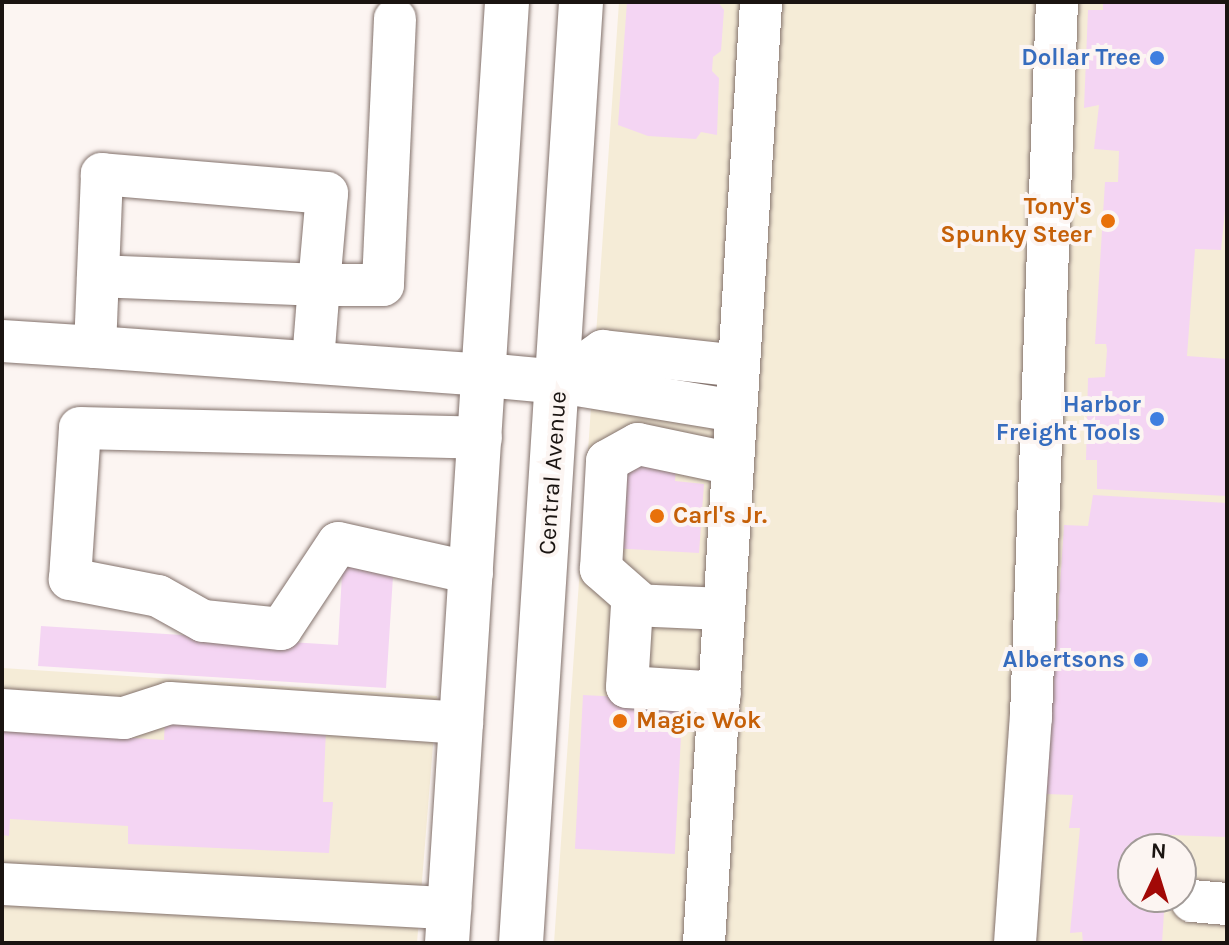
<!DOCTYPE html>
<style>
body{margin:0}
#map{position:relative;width:1229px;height:945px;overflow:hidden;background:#fcf5f2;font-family:Karla,sans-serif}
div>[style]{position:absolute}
.commercial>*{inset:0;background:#f5ecd7}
.building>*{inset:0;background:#f4d5f3;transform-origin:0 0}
.roads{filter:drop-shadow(0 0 2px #83726c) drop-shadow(0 0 2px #83726c)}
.minor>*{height:42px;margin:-21px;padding:0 21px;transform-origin:21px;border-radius:21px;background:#fff}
.major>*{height:44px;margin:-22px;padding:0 22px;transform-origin:22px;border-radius:22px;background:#fff}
.dots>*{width:22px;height:22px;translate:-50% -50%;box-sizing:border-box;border:4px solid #fcf5f2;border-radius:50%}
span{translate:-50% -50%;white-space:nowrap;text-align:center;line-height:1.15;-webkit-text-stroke:8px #fcf5f2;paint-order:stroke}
.shop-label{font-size:24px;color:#366cbe;font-weight:700}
.right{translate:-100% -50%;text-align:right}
.food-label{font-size:24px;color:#c56008;font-weight:700}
.left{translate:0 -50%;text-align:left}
.street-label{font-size:24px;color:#1a1411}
.frame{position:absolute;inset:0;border:4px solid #1a1411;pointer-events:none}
.north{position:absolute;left:1117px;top:833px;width:80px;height:80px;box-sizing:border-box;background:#fcf5f2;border:2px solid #a29b98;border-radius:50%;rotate:4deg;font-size:22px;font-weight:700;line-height:32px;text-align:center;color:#1a1411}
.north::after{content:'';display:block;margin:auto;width:28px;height:36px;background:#a20907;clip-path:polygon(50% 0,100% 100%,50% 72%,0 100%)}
</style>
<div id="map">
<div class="commercial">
<i style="clip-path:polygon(evenodd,619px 2px,1227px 2px,1227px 943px,554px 943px,619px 2px,1133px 849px,1181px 849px,1181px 897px,1133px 897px,1133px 849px)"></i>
<i style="clip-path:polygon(2px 668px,437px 696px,417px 943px,2px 943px)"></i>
</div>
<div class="building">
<i style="clip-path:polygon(627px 2px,718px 2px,724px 10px,721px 51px,713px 57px,712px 71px,719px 78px,717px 135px,701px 132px,696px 139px,648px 136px,618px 125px)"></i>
<i style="clip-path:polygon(1103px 2px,1227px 2px,1227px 191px,1221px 250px,1195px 249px,1187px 356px,1227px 359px,1227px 496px,1097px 489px,1097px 460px,1086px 460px,1088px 378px,1105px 377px,1107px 350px,1106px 344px,1095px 344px,1105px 182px,1118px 182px,1119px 151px,1094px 149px,1099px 105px,1084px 108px,1088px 10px,1103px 10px)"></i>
<i style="clip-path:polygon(628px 462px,676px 466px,675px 481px,704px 484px,699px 553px,610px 548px)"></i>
<i style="clip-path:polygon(1093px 495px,1227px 503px,1227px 837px,1170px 835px,1169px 849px,1133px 849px,1133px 897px,1165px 897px,1162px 943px,1083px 943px,1082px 932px,1070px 933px,1080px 828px,1069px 828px,1073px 795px,1046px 794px,1064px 525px,1088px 526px)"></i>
<i style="clip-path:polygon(343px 557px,394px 560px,386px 688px,38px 666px,41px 626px,338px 645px)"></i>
<i style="left:583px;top:695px;width:100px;height:154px;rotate:3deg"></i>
<i style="clip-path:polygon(165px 718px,326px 729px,323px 802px,333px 802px,329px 853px,128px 844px,128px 826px,10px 819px,9px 836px,2px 835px,2px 729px,164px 740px)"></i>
</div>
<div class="roads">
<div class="minor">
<i style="left:395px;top:19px;width:266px;rotate:92.6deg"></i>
<i style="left:383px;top:285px;width:64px;rotate:180deg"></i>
<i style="left:319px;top:285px;width:92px;rotate:-85deg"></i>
<i style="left:327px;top:193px;width:226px;rotate:-175.2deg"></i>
<i style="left:102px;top:174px;width:173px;rotate:92.3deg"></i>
<i style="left:95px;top:347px;width:391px;rotate:4.1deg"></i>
<i style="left:98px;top:276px;width:221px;rotate:2.3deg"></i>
<i style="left:319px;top:285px;width:76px;rotate:94.5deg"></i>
<i style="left:2px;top:341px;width:93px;rotate:3.7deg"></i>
<i style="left:559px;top:382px;width:54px;rotate:-35.2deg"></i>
<i style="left:603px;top:351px;width:136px;rotate:6.3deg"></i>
<i style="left:559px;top:382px;width:179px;rotate:9.3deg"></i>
<i style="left:472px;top:573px;width:137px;rotate:-167.4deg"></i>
<i style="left:338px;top:543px;width:103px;rotate:123.5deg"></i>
<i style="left:281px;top:629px;width:78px;rotate:-174.1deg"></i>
<i style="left:203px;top:621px;width:51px;rotate:-150.9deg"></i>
<i style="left:158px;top:596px;width:90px;rotate:-169.1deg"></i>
<i style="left:70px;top:579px;width:151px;rotate:-86.2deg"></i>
<i style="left:80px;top:428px;width:401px;rotate:1.4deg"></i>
<i style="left:642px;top:605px;width:55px;rotate:-138.7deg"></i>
<i style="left:601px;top:569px;width:108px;rotate:-86.8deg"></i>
<i style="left:607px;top:461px;width:35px;rotate:-29deg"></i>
<i style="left:638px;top:444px;width:97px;rotate:11.9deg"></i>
<i style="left:720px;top:693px;width:93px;rotate:-176.3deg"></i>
<i style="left:627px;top:687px;width:82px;rotate:-86.5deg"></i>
<i style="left:632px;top:605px;width:92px;rotate:2.5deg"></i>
<i style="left:2px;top:710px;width:122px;rotate:3.8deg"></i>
<i style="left:124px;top:718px;width:48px;rotate:-18.1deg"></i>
<i style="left:170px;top:703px;width:293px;rotate:3.9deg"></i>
<i style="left:2px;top:884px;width:449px;rotate:3.1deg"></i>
<i style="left:1192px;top:901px;width:35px;rotate:5deg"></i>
<i style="left:704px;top:943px;width:943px;rotate:-86.53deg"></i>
<i style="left:1015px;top:943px;width:227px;rotate:-86deg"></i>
<i style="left:1031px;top:717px;width:715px;rotate:-87.92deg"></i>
</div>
<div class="major">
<i style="left:485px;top:375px;width:74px;rotate:5.4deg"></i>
<i style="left:447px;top:943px;width:943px;rotate:-86.35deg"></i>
<i style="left:521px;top:943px;width:943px;rotate:-86.35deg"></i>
</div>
</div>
<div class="dots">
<i style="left:1157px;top:58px;background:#3f7fe0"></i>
<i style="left:1108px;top:221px;background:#e8710a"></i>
<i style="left:1157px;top:419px;background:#3f7fe0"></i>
<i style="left:657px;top:516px;background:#e8710a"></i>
<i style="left:1141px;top:660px;background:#3f7fe0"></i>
<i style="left:620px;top:721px;background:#e8710a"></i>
</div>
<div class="shop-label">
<span class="right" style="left:1141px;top:58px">Dollar Tree</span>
<span class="right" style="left:1141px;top:419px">Harbor<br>Freight Tools</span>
<span class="right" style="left:1125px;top:660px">Albertsons</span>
</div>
<div class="food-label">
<span class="right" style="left:1092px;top:221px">Tony's<br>Spunky Steer</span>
<span class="left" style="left:673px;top:516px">Carl's Jr.</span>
<span class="left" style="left:636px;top:721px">Magic Wok</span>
</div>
<div class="street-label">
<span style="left:553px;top:473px;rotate:-86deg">Central Avenue</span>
</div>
<div class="frame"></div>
<div class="north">N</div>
</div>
